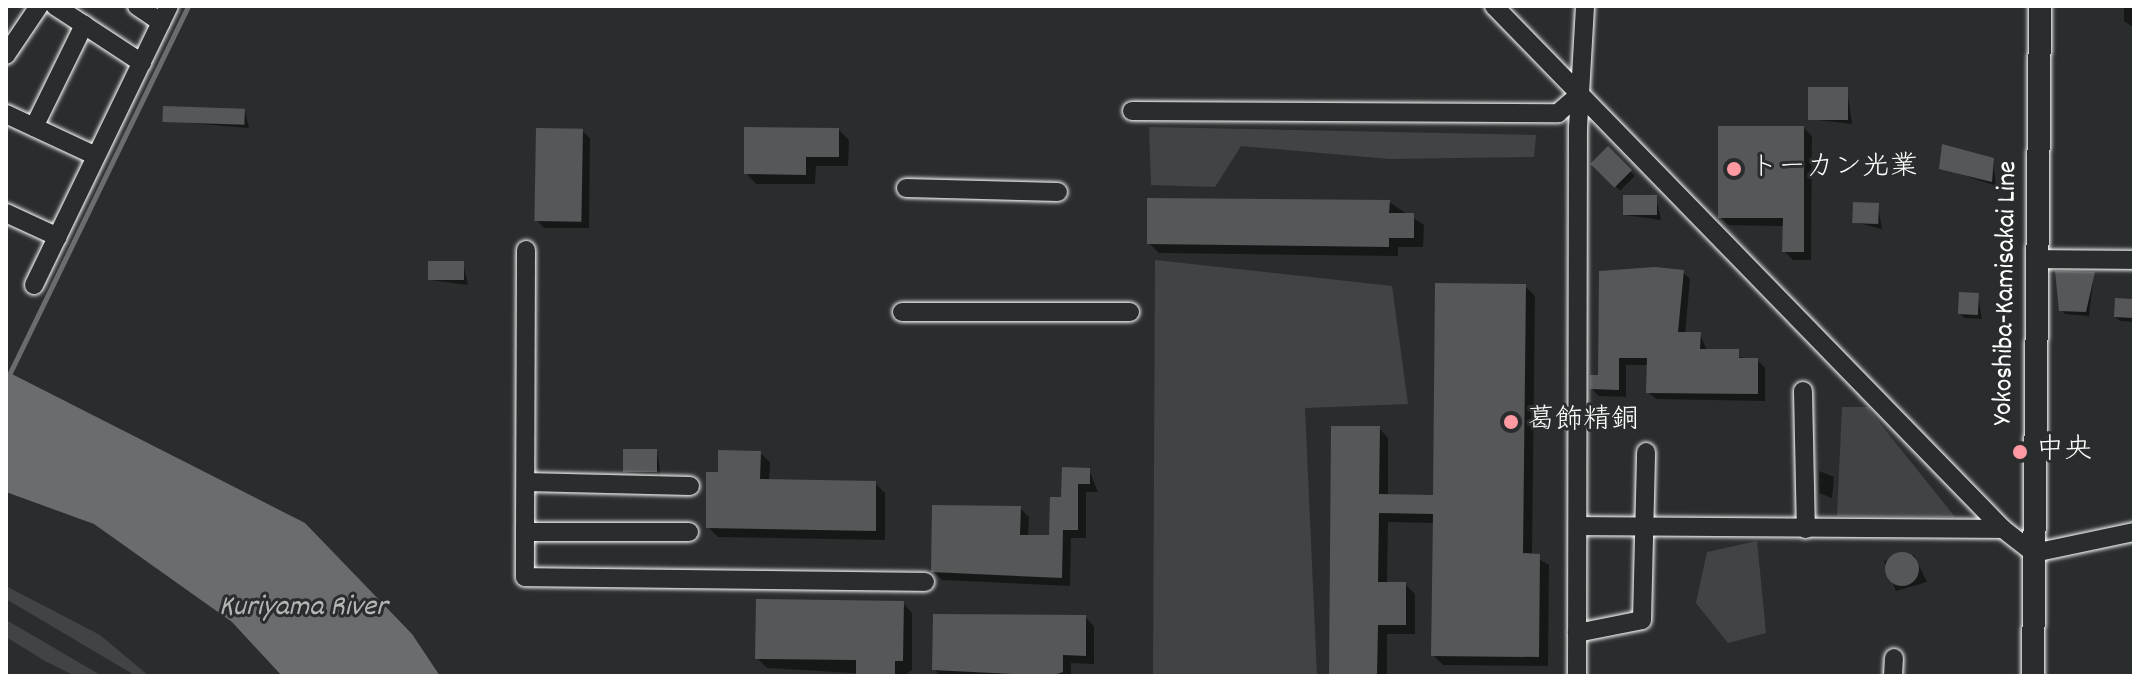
<!DOCTYPE html>
<meta charset="utf-8">
<style>
body{margin:0}
#map{position:relative;width:2140px;height:682px;overflow:hidden;background:#2a2d2e;font-family:Dekko,"Klee One",sans-serif}
div>[style]{position:absolute}
.green>*{inset:0;background:#414445}
.water>*{inset:0;background:#6a6c6d}
.shadow>*{inset:0;background:#0007;transform-origin:0 0}
.stream>*{height:5px;margin:-2.5px;padding:0 2.5px;transform-origin:2.5px;border-radius:2.5px;background:#6a6c6d}
.building>*{inset:0;background:#555758;transform-origin:0 0}
.round{border-radius:50%}
.roads{filter:drop-shadow(0 0 2px #fff) drop-shadow(0 0 2px #fff)}
.minor>*{height:18px;margin:-9px;padding:0 9px;transform-origin:9px;border-radius:9px;background:#2a2d2e}
.major>*{height:22px;margin:-11px;padding:0 11px;transform-origin:11px;border-radius:11px;background:#2a2d2e}
.dots>*{width:22px;height:22px;translate:-50% -50%;box-sizing:border-box;border:4px solid #2a2d2e;border-radius:50%}
span{translate:-50% -50%;white-space:nowrap;text-align:center;line-height:1.15;-webkit-text-stroke:6px #2a2d2e;paint-order:stroke}
.poi-label{font-size:28px;color:#fff}
.left{translate:0 -50%;text-align:left}
.street-label{font-size:28px;color:#fff}
.water-label{font-size:30px;color:#b4b6b6;font-style:italic}
.frame{position:absolute;inset:0;border:8px solid #fff;pointer-events:none}
</style>
<div id="map">
<div class="green">
<i style="clip-path:polygon(1149px 127px,1536px 135px,1534px 157px,1389px 159px,1241px 146px,1215px 187px,1151px 185px)"></i>
<i style="clip-path:polygon(1155px 260px,1392px 286px,1408px 404px,1305px 408px,1317px 676px,1153px 676px)"></i>
<i style="clip-path:polygon(1842px 407px,1867px 407px,1955px 517px,1837px 516px)"></i>
<i style="clip-path:polygon(1757px 541px,1766px 633px,1728px 643px,1696px 603px,1707px 552px)"></i>
<i style="clip-path:polygon(6px 586px,100px 635px,149px 676px,136px 676px,6px 599px)"></i>
<i style="clip-path:polygon(6px 620px,39px 639px,102px 676px,75px 676px,45px 661px,6px 637px)"></i>
</div>
<div class="water">
<i style="clip-path:polygon(6px 371px,305px 523px,412px 634px,440px 676px,282px 676px,232px 622px,94px 524px,6px 492px)"></i>
</div>
<div class="shadow">
<i style="clip-path:polygon(2124px 6px,2134px 6px,2134px 28px,2124px 21px)"></i>
<i style="clip-path:polygon(1847px 89px,1852px 124px,1809px 119px)"></i>
<i style="clip-path:polygon(245px 111px,249px 128px,165px 121px)"></i>
<i style="clip-path:polygon(1804px 128px,1812px 136px,1811px 260px,1793px 260px,1784px 251px,1785px 226px,1728px 225px,1720px 217px)"></i>
<i style="clip-path:polygon(839px 130px,849px 140px,848px 166px,816px 166px,815px 184px,756px 184px,746px 173px)"></i>
<i style="clip-path:polygon(582px 131px,590px 138px,589px 228px,544px 228px,537px 220px)"></i>
<i style="left:1608px;top:149px;width:38px;height:21px;rotate:45deg"></i>
<i style="clip-path:polygon(1993px 160px,1996px 186px,1942px 168px)"></i>
<i style="clip-path:polygon(1656px 197px,1661px 220px,1625px 215px)"></i>
<i style="clip-path:polygon(1389px 202px,1424px 225px,1423px 247px,1398px 247px,1398px 256px,1159px 253px,1149px 243px)"></i>
<i style="clip-path:polygon(1878px 205px,1882px 229px,1854px 222px)"></i>
<i style="clip-path:polygon(463px 263px,468px 285px,430px 280px)"></i>
<i style="clip-path:polygon(1683px 272px,1690px 279px,1685px 334px,1700px 334px,1707px 351px,1757px 360px,1765px 368px,1765px 401px,1656px 399px,1648px 392px,1648px 365px,1626px 365px,1626px 397px,1599px 396px,1592px 389px)"></i>
<i style="clip-path:polygon(2094px 274px,2089px 316px,2065px 314px,2061px 310px)"></i>
<i style="clip-path:polygon(1525px 286px,1535px 296px,1532px 555px,1549px 565px,1548px 666px,1443px 665px,1433px 655px,1435px 523px,1388px 522px,1387px 584px,1405px 584px,1415px 594px,1415px 634px,1387px 634px,1387px 676px,1331px 676px,1379px 428px,1388px 438px,1388px 497px,1435px 497px)"></i>
<i style="clip-path:polygon(1978px 295px,1982px 319px,1965px 318px,1960px 314px)"></i>
<i style="clip-path:polygon(2134px 301px,2134px 322px,2120px 321px,2115px 317px)"></i>
<i style="clip-path:polygon(657px 451px,661px 477px,625px 472px)"></i>
<i style="clip-path:polygon(760px 453px,770px 462px,769px 481px,875px 483px,885px 493px,885px 540px,718px 537px,708px 527px,720px 474px)"></i>
<i style="clip-path:polygon(1089px 470px,1098px 492px,1086px 492px,1086px 538px,1071px 538px,1070px 586px,942px 580px,933px 571px,1020px 508px,1029px 517px,1028px 537px,1051px 537px,1063px 499px)"></i>
<i style="clip-path:polygon(1819px 471px,1834px 477px,1832px 498px,1819px 493px)"></i>
<i style="clip-path:polygon(1914px 555px,1927px 582px,1896px 591px,1884px 561px)"></i>
<i style="clip-path:polygon(903px 603px,912px 613px,912px 670px,904px 676px,767px 668px,757px 658px)"></i>
<i style="clip-path:polygon(1085px 617px,1094px 626px,1094px 664px,1071px 663px,1071px 676px,941px 676px,934px 669px)"></i>
</div>
<div class="stream">
<i style="left:6px;top:381px;width:417px;rotate:-64.1deg"></i>
</div>
<div class="building">
<i style="left:1848px;top:87px;width:33px;height:40px;rotate:90deg"></i>
<i style="left:163px;top:106px;width:82px;height:16px;rotate:2deg"></i>
<i style="clip-path:polygon(1718px 126px,1804px 126px,1804px 252px,1782px 252px,1783px 218px,1718px 218px)"></i>
<i style="clip-path:polygon(744px 127px,839px 128px,839px 157px,806px 157px,806px 175px,744px 174px)"></i>
<i style="left:536px;top:128px;width:47px;height:93px;rotate:1deg"></i>
<i style="clip-path:polygon(1942px 144px,1994px 158px,1992px 182px,1939px 169px)"></i>
<i style="left:1608px;top:146px;width:34px;height:25px;rotate:45deg"></i>
<i style="left:1623px;top:195px;width:34px;height:20px"></i>
<i style="clip-path:polygon(1147px 198px,1390px 200px,1389px 213px,1414px 213px,1414px 238px,1389px 238px,1389px 247px,1147px 244px)"></i>
<i style="left:1853px;top:202px;width:26px;height:21px;rotate:2deg"></i>
<i style="left:428px;top:261px;width:36px;height:19px"></i>
<i style="clip-path:polygon(1655px 267px,1684px 270px,1678px 332px,1701px 332px,1700px 349px,1739px 349px,1739px 358px,1758px 358px,1758px 394px,1646px 393px,1647px 358px,1619px 358px,1619px 390px,1590px 389px,1590px 375px,1598px 375px,1599px 271px)"></i>
<i style="clip-path:polygon(2055px 271px,2095px 272px,2086px 312px,2059px 311px)"></i>
<i style="clip-path:polygon(1435px 283px,1526px 284px,1523px 553px,1540px 554px,1539px 657px,1431px 656px,1433px 514px,1379px 513px,1378px 582px,1406px 582px,1406px 625px,1378px 625px,1377px 676px,1329px 676px,1331px 426px,1380px 426px,1379px 494px,1433px 495px)"></i>
<i style="left:1959px;top:292px;width:20px;height:22px;rotate:3deg"></i>
<i style="left:2115px;top:298px;width:19px;height:19px;rotate:3deg"></i>
<i style="left:623px;top:449px;width:34px;height:23px"></i>
<i style="clip-path:polygon(718px 450px,761px 451px,760px 479px,876px 481px,876px 531px,706px 528px,706px 472px,718px 472px)"></i>
<i style="clip-path:polygon(1062px 467px,1090px 468px,1090px 484px,1078px 484px,1078px 530px,1063px 530px,1062px 578px,931px 572px,932px 505px,1021px 506px,1020px 535px,1049px 535px,1050px 497px,1061px 497px)"></i>
<i class="round" style="left:1885px;top:552px;width:34px;height:34px"></i>
<i style="clip-path:polygon(756px 599px,904px 601px,903px 661px,895px 661px,895px 676px,856px 676px,856px 660px,755px 659px)"></i>
<i style="clip-path:polygon(933px 614px,1086px 615px,1086px 656px,1063px 655px,1063px 672px,1051px 676px,932px 670px)"></i>
</div>
<div class="roads">
<div class="minor">
<i style="left:55px;top:6px;width:104px;rotate:33.2deg"></i>
<i style="left:137px;top:6px;width:29px;rotate:34deg"></i>
<i style="left:1494px;top:6px;width:730px;rotate:45.78deg"></i>
<i style="left:2003px;top:529px;width:39px;rotate:38deg"></i>
<i style="left:2034px;top:553px;width:102px;rotate:-11.9deg"></i>
<i style="left:6px;top:55px;width:59px;rotate:-56deg"></i>
<i style="left:1132px;top:111px;width:426px;rotate:0.3deg"></i>
<i style="left:1558px;top:113px;width:29px;rotate:-41deg"></i>
<i style="left:6px;top:114px;width:99px;rotate:25deg"></i>
<i style="left:34px;top:127px;width:114px;rotate:-63.9deg"></i>
<i style="left:906px;top:188px;width:152px;rotate:1.5deg"></i>
<i style="left:6px;top:213px;width:57px;rotate:24.8deg"></i>
<i style="left:526px;top:250px;width:327px;rotate:90.2deg"></i>
<i style="left:525px;top:577px;width:400px;rotate:0.7deg"></i>
<i style="left:2038px;top:259px;width:96px;rotate:0.6deg"></i>
<i style="left:34px;top:285px;width:310px;rotate:-64.2deg"></i>
<i style="left:902px;top:312px;width:228px"></i>
<i style="left:1803px;top:391px;width:138px;rotate:88.8deg"></i>
<i style="left:526px;top:482px;width:164px;rotate:1.4deg"></i>
<i style="left:1578px;top:526px;width:425px;rotate:0.4deg"></i>
<i style="left:525px;top:532px;width:164px"></i>
<i style="left:1577px;top:633px;width:66px;rotate:-11.3deg"></i>
<i style="left:1642px;top:620px;width:168px;rotate:-88.6deg"></i>
<i style="left:1577px;top:676px;width:548px;rotate:-89.9deg"></i>
<i style="left:1578px;top:128px;width:122px;rotate:-86.7deg"></i>
<i style="left:1893px;top:676px;width:18px;rotate:-87deg"></i>
</div>
<div class="major">
<i style="left:2033px;top:676px;width:670px;rotate:-89.4deg"></i>
</div>
</div>
<div class="dots">
<i style="left:1734px;top:169px;background:#ff9aa2"></i>
<i style="left:1511px;top:422px;background:#ff9aa2"></i>
<i style="left:2020px;top:452px;background:#ff9aa2"></i>
</div>
<div class="poi-label">
<span class="left" style="left:1750px;top:169px">トーカン光業</span>
<span class="left" style="left:1527px;top:422px">葛飾精銅</span>
<span class="left" style="left:2036px;top:452px">中央</span>
</div>
<div class="street-label">
<span style="left:2007px;top:293px;rotate:-89deg">Yokoshiba-Kamisakai Line</span>
</div>
<div class="water-label">
<span style="left:303px;top:609px">Kuriyama River</span>
</div>
<div class="frame"></div>
</div>
